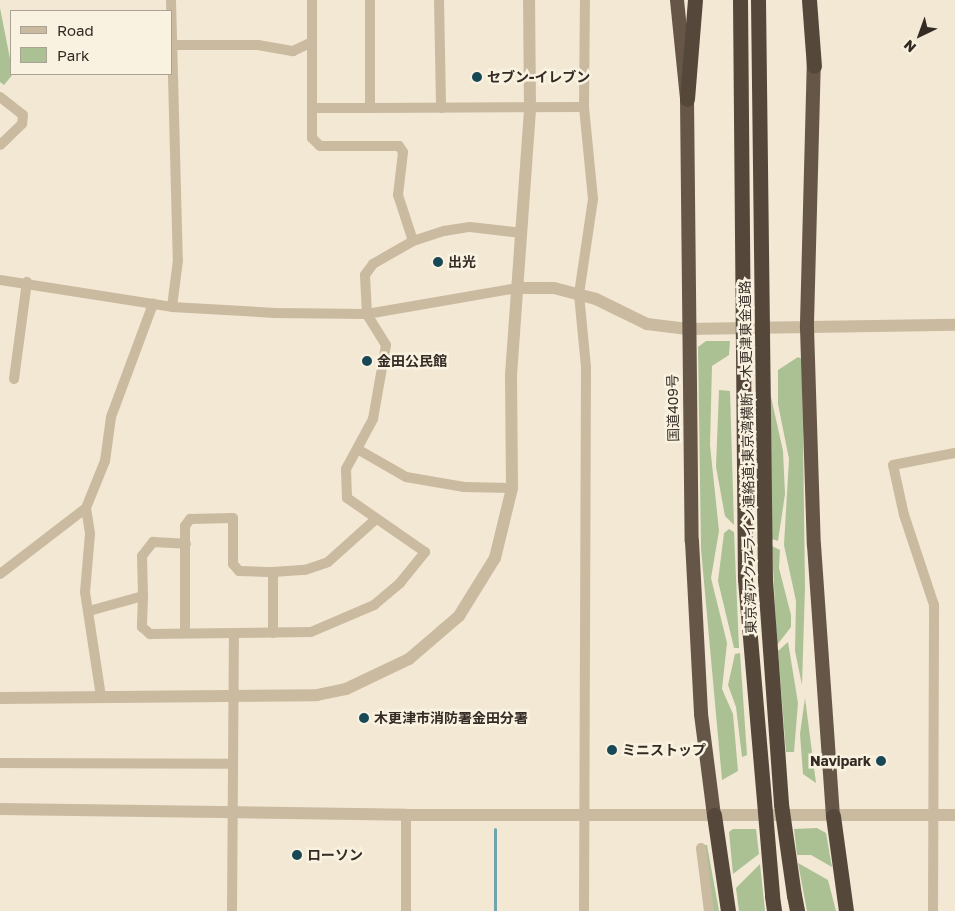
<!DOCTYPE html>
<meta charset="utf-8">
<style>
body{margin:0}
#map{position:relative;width:955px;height:911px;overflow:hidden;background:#f2e8d4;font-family:"Golos Text","Noto Sans JP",sans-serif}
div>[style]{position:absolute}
.green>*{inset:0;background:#abc194}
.stream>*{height:3px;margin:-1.5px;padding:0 1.5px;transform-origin:1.5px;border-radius:1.5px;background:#72a4b0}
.minor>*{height:10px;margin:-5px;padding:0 5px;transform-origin:5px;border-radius:5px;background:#cabaa0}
.tertiary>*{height:12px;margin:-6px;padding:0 6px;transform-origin:6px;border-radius:6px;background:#cabaa0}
.trunk>*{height:14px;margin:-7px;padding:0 7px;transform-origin:7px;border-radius:7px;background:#665647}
.motorway>*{height:15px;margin:-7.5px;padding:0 7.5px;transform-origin:7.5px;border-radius:7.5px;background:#55473a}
.motorway-bridge>*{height:15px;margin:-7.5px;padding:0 7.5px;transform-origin:7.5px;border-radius:7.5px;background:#55473a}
.dots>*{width:14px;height:14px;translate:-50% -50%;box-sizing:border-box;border:2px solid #faf2e0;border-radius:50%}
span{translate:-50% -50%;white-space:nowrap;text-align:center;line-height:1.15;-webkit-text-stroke:5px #faf2e0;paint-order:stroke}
.poi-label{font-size:14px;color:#332b24;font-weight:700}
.left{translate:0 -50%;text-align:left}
.right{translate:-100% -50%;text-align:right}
.street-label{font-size:14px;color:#332b24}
.legend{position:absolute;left:10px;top:10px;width:162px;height:65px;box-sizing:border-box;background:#faf2e0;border:1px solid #aaa295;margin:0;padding:6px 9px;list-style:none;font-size:15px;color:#332b24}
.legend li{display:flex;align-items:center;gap:10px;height:25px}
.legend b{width:25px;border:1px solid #aaa295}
.north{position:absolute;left:895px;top:10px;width:50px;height:50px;-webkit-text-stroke:4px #faf2e0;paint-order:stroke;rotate:222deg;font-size:14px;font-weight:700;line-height:20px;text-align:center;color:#332b24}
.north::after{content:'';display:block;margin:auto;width:18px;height:22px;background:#332b24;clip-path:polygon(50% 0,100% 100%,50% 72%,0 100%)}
</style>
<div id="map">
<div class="green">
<i style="clip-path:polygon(0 8px,13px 74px,4px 85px,0 82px)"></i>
<i style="clip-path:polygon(706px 341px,730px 341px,729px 355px,712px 366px,710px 445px,719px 531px,711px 578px,727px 643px,722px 689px,733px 714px,738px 771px,722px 780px,701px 549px,698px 347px)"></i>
<i style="clip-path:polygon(798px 357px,802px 359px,805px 587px,802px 685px,795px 651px,796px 601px,784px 545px,789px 459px,778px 404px,778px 370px)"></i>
<i style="clip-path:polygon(769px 388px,783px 451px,785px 494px,778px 541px,772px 539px)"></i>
<i style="clip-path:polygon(719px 390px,730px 391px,734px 525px,725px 516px,716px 467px)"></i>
<i style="clip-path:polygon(729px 529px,734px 532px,739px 648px,734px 648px,718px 581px,724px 533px)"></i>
<i style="clip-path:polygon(772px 546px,780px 550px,779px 568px,791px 615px,791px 627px,777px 645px)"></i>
<i style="clip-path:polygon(788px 642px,798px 703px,794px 752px,786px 752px,778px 651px)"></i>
<i style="clip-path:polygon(740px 653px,747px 755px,742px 757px,736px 707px,728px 685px,735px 654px)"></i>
<i style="clip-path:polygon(805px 698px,816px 783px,803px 774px,800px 734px)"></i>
<i style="clip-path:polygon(817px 828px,826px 833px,832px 867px,811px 855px,797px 855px,794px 829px)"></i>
<i style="clip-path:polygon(733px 829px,756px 829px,759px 854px,733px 874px,729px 832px)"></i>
<i style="clip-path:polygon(703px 845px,707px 845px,719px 911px,711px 911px)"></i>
<i style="clip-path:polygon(798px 863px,828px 880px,836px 911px,807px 911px)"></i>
<i style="clip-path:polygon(760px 864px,765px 911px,739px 911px,736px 888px)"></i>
</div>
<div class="stream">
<i style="left:495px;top:829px;width:82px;rotate:90deg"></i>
</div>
<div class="minor">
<i style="left:171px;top:0;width:260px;rotate:88.5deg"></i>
<i style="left:178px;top:260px;width:47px;rotate:97.3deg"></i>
<i style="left:312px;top:0;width:138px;rotate:90deg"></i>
<i style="left:312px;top:138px;width:11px;rotate:45deg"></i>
<i style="left:320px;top:146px;width:79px"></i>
<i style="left:399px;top:146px;width:7px;rotate:56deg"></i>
<i style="left:403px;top:152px;width:43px;rotate:96.6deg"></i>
<i style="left:398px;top:195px;width:48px;rotate:71.9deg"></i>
<i style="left:370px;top:0;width:108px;rotate:90deg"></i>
<i style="left:370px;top:108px;width:214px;rotate:-0.3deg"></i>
<i style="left:439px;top:0;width:108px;rotate:88.9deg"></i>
<i style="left:173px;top:45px;width:85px"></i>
<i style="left:258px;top:45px;width:36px;rotate:10deg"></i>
<i style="left:293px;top:51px;width:21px;rotate:-25deg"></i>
<i style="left:0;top:97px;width:29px;rotate:38deg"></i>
<i style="left:23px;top:115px;width:9px;rotate:96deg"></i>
<i style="left:22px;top:124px;width:30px;rotate:136deg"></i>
<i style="left:312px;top:108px;width:58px"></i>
<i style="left:0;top:280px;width:174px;rotate:8.9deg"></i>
<i style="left:172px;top:307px;width:103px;rotate:3.3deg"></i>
<i style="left:275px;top:313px;width:92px;rotate:0.6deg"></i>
<i style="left:367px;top:314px;width:152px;rotate:-9.8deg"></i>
<i style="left:14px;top:379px;width:98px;rotate:-82.4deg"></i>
<i style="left:359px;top:450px;width:54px;rotate:29.9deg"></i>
<i style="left:406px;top:477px;width:59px;rotate:9.8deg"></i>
<i style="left:464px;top:487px;width:48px;rotate:1.2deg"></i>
<i style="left:86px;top:508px;width:26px;rotate:81deg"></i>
<i style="left:90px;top:534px;width:58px;rotate:94.9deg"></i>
<i style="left:85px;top:592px;width:106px;rotate:81.3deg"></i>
<i style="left:273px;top:572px;width:61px;rotate:90deg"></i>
<i style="left:0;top:574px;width:108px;rotate:-37.5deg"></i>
<i style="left:86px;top:508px;width:51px;rotate:-68deg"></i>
<i style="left:105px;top:461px;width:44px;rotate:-82.2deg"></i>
<i style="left:111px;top:417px;width:121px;rotate:-69.6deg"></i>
<i style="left:143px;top:596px;width:31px;rotate:92deg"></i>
<i style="left:142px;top:627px;width:11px;rotate:41deg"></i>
<i style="left:150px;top:634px;width:161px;rotate:-0.7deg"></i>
<i style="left:311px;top:632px;width:69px;rotate:-23.2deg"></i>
<i style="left:374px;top:605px;width:34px;rotate:-40deg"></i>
<i style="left:400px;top:583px;width:40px;rotate:-51deg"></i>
<i style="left:425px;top:552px;width:95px;rotate:-145.3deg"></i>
<i style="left:347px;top:498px;width:29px;rotate:-92deg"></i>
<i style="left:346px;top:469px;width:57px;rotate:-61.6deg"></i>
<i style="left:373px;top:419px;width:75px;rotate:-80deg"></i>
<i style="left:386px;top:345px;width:36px;rotate:-122deg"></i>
<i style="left:367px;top:314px;width:39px;rotate:-93deg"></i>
<i style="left:365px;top:275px;width:14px;rotate:-54deg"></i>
<i style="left:373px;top:264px;width:46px;rotate:-29.9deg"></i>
<i style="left:413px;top:241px;width:33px;rotate:-18deg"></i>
<i style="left:444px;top:231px;width:26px;rotate:-9deg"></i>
<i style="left:470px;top:227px;width:52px;rotate:6.6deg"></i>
<i style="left:89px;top:611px;width:56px;rotate:-15.5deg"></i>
<i style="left:143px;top:596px;width:40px;rotate:-91.4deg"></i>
<i style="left:142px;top:556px;width:18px;rotate:-52deg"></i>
<i style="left:153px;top:542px;width:33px;rotate:3deg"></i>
<i style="left:185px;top:631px;width:105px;rotate:-90deg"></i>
<i style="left:185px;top:526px;width:9px;rotate:-54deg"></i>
<i style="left:190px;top:519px;width:43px;rotate:-1.3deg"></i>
<i style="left:233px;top:518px;width:46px;rotate:90deg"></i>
<i style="left:233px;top:564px;width:9px;rotate:49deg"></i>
<i style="left:239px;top:571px;width:34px;rotate:2deg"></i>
<i style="left:273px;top:572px;width:32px;rotate:-4deg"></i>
<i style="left:305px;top:570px;width:24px;rotate:-19deg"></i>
<i style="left:328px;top:562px;width:64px;rotate:-41.9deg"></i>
<i style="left:0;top:763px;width:233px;rotate:0.2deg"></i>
<i style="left:406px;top:815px;width:96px;rotate:90deg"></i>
<i style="left:701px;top:848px;width:64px;rotate:82.8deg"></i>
<i style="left:232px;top:911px;width:276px;rotate:-89.6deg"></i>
<i style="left:584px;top:911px;width:544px;rotate:-89.79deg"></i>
<i style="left:586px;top:367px;width:73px;rotate:-95.5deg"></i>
<i style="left:579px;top:294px;width:96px;rotate:-81.6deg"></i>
<i style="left:593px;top:199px;width:92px;rotate:-95.6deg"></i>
<i style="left:584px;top:107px;width:107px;rotate:-89.5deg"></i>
<i style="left:933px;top:911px;width:306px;rotate:-89.8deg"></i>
<i style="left:934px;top:605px;width:95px;rotate:-108.4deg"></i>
<i style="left:904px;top:515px;width:51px;rotate:-102.4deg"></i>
<i style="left:893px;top:465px;width:63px;rotate:-11deg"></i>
</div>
<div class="tertiary">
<i style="left:517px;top:288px;width:37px"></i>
<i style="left:554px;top:288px;width:43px;rotate:14.7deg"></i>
<i style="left:596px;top:299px;width:57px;rotate:26.1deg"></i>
<i style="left:647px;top:324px;width:41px;rotate:7deg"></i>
<i style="left:688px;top:329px;width:267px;rotate:-0.9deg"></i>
<i style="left:0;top:698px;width:317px;rotate:-0.5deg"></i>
<i style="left:317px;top:695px;width:30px;rotate:-12deg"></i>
<i style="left:346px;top:689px;width:70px;rotate:-25.5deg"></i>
<i style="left:409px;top:659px;width:66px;rotate:-40.7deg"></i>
<i style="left:459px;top:616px;width:68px;rotate:-58.2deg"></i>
<i style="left:495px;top:558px;width:72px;rotate:-76.3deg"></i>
<i style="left:512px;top:488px;width:113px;rotate:-90.5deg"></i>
<i style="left:511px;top:375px;width:268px;rotate:-85.9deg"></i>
<i style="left:530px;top:108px;width:108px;rotate:-90.5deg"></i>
<i style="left:0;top:809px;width:406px;rotate:0.8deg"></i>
<i style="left:406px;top:815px;width:549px"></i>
</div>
<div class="trunk">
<i style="left:677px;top:0;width:100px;rotate:84.2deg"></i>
<i style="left:687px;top:99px;width:442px;rotate:89.4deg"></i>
<i style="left:692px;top:541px;width:173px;rotate:87deg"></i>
<i style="left:701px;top:714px;width:102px;rotate:82.7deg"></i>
<i style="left:814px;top:56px;width:272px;rotate:91.5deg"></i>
<i style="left:807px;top:328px;width:217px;rotate:88.2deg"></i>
<i style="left:814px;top:545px;width:272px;rotate:86deg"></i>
</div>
<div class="motorway">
<i style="left:809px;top:0;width:66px;rotate:85.7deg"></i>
<i style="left:687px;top:99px;width:99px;rotate:-85.4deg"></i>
<i style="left:714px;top:815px;width:97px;rotate:81.7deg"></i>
<i style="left:833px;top:816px;width:96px;rotate:82.2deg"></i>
<i style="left:794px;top:895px;width:16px;rotate:79deg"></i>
<i style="left:772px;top:896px;width:15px;rotate:82deg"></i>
</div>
<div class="motorway-bridge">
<i style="left:740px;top:0;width:579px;rotate:89.51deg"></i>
<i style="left:745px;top:579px;width:318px;rotate:85.1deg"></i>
<i style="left:758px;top:0;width:580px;rotate:89.31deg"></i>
<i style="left:765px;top:580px;width:225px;rotate:85.9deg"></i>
<i style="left:781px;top:804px;width:92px;rotate:81.9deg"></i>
</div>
<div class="dots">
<i style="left:477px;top:77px;background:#184856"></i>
<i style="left:438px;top:262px;background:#184856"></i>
<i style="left:367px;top:361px;background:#184856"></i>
<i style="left:364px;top:718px;background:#184856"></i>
<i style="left:612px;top:750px;background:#184856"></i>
<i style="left:881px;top:761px;background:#184856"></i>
<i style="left:297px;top:855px;background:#184856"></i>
</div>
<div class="poi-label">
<span class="left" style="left:487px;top:77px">セブン-イレブン</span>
<span class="left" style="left:448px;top:262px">出光</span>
<span class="left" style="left:377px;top:361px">金田公民館</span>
<span class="left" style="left:374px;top:718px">木更津市消防署金田分署</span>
<span class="left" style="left:622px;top:750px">ミニストップ</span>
<span class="right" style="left:871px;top:761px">Navipark</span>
<span class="left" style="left:307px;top:855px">ローソン</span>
</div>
<div class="street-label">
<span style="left:673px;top:408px;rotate:-91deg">国道409号</span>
<span style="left:748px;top:457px;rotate:-91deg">東京湾アクアライン連絡道;東京湾横断・木更津東金道路</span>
</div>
<ul class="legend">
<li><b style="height:6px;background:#cabaa0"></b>Road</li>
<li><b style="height:14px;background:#abc194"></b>Park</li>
</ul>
<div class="north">N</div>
</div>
